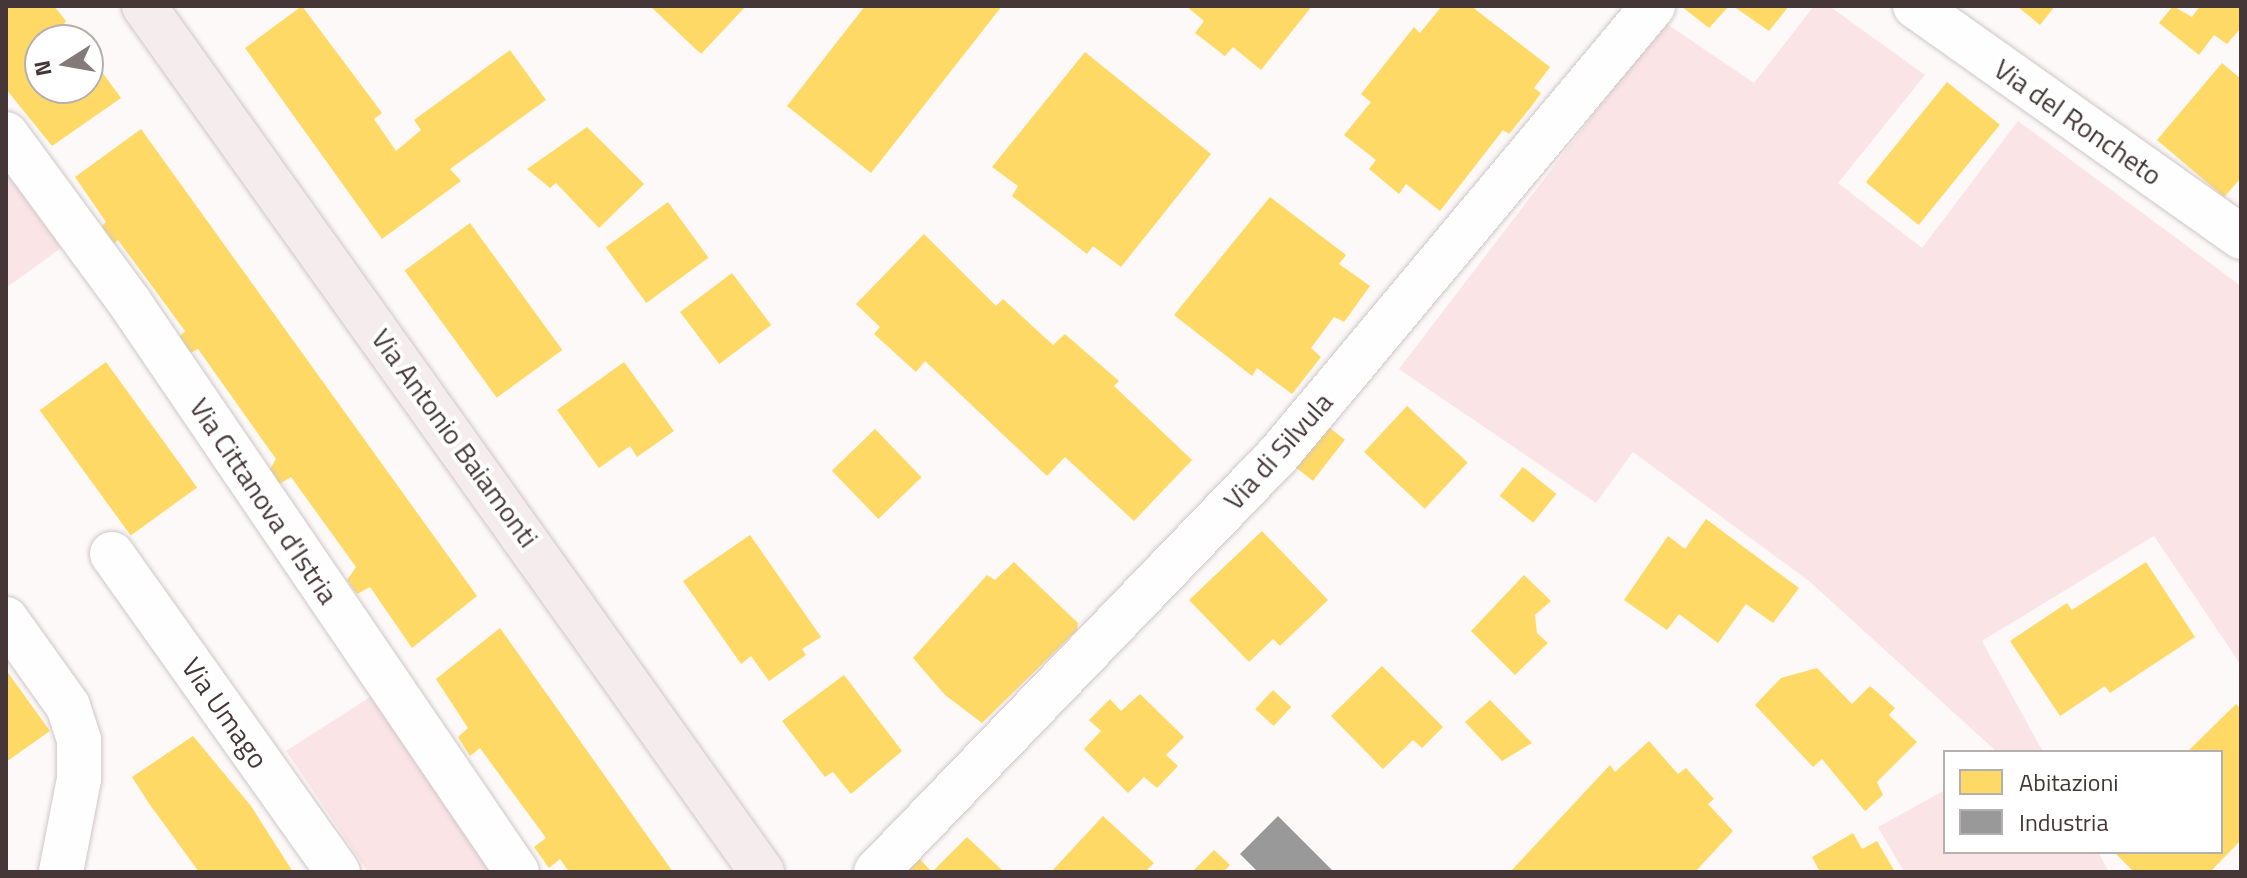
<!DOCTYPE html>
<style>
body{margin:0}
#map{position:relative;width:2247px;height:878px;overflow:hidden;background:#fdf9f9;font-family:"Titillium Web",sans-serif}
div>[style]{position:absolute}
.green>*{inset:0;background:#fae4e5}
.homes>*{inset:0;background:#ffd966;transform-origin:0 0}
.industry>*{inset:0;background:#999}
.roads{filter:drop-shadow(0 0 2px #cfc6c6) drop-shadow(0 0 2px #cfc6c6)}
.minor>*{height:44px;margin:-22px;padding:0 22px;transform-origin:22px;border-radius:22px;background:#fffefe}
.major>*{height:44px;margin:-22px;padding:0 22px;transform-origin:22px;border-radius:22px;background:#f4eced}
span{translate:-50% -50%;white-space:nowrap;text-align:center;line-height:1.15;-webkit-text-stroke:8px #fff;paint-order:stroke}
.street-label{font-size:28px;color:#453637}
.frame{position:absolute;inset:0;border:8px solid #453637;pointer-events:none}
.legend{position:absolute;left:1943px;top:750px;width:280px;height:104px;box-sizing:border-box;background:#fff;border:2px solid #b5afaf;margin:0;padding:10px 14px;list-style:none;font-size:24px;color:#453637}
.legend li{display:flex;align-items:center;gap:16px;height:40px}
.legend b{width:40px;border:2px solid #b5afaf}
.north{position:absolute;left:24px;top:24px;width:80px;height:80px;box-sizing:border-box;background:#fff;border:2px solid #b5afaf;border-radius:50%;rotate:259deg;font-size:22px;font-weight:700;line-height:32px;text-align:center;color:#453637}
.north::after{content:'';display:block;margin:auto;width:28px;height:36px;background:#857a7b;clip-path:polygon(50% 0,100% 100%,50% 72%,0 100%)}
</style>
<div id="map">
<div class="green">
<i style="clip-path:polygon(1814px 6px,1829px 6px,1925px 75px,1838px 183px,1922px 248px,2018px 121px,2241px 286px,2241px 665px,2154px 536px,1982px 641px,2043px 752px,1997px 752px,1809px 581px,1633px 452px,1596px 503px,1399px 369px,1664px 22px,1754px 83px)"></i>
<i style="clip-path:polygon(6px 172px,61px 248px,6px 288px)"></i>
<i style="clip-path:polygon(378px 692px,490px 872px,368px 872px,286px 751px)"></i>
<i style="clip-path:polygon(1945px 790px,1945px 852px,2098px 852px,2109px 872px,1904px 872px,1878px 827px)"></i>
</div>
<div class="homes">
<i style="clip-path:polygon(6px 6px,54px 6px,66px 21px,62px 27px,71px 40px,40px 40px,40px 88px,88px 88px,88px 53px,121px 98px,52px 146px,6px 89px)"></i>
<i style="clip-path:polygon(302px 6px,382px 113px,374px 119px,396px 151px,421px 130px,414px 120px,510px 50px,546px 100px,450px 169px,461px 181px,382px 239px,245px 48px)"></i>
<i style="clip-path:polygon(650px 6px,746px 6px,701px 54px)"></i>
<i style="clip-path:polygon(865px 6px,1002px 6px,871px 173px,787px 106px)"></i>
<i style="clip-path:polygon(1186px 6px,1312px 6px,1261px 70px,1233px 47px,1225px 56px,1195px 33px,1204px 21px)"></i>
<i style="clip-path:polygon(1442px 6px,1471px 6px,1550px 67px,1534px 88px,1541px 93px,1531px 107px,1509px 134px,1503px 130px,1440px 211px,1406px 184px,1399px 194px,1369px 169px,1376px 160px,1344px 135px,1371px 102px,1361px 94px,1414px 27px,1420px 33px)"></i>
<i style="clip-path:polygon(1681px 6px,1729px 6px,1709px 28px)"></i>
<i style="clip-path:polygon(1733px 6px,1789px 6px,1769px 31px)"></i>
<i style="clip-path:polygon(2017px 6px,2055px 6px,2040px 25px)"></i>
<i style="clip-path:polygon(2173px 6px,2192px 17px,2200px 6px,2241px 6px,2241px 28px,2227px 44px,2214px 35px,2199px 55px,2159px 23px)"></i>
<i style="clip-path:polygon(1085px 52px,1211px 154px,1121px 267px,1093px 246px,1087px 254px,1012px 196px,1018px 186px,992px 167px)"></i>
<i style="clip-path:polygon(2222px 63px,2241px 79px,2241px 178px,2224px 197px,2157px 140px)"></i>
<i style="left:1947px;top:82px;width:68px;height:129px;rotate:39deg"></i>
<i style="clip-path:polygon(587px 127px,644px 184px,599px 228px,556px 183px,550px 188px,527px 169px)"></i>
<i style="clip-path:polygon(141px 129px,477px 596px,412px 648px,370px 587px,357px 594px,347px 580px,356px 567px,291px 477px,278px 485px,269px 471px,276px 459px,198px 349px,186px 356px,176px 341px,185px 331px,118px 240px,109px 248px,97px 232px,106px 222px,75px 177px)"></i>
<i style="clip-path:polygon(1270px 197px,1346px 255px,1339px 264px,1370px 286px,1344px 322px,1334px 317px,1311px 348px,1321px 357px,1292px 394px,1257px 368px,1252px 376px,1174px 315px)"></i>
<i style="left:668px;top:202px;width:69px;height:77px;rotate:54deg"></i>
<i style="left:470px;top:223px;width:157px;height:81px;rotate:54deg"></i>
<i style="clip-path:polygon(924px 234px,996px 306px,1003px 299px,1053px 345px,1065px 334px,1119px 381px,1114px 386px,1192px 460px,1134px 521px,1065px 457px,1047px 476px,925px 361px,916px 372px,874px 334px,880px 327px,856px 304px)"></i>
<i style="left:732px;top:273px;width:65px;height:65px;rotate:53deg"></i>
<i style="left:106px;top:362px;width:155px;height:82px;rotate:54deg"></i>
<i style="clip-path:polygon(624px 362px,674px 431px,637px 457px,630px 446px,599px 468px,557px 410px)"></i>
<i style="left:1407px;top:406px;width:83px;height:63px;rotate:43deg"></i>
<i style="left:1326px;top:425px;width:24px;height:52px;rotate:38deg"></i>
<i style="left:875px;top:429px;width:67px;height:60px;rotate:46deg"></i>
<i style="left:1523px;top:467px;width:43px;height:37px;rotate:39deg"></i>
<i style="clip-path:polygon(1706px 519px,1799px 588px,1773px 623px,1746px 604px,1718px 643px,1679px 614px,1667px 630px,1624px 600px,1668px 536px,1685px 549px)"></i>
<i style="clip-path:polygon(1262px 531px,1328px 600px,1280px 646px,1273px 639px,1249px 662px,1189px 600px)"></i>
<i style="clip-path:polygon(750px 535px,821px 637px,802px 649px,806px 655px,769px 681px,751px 656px,741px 664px,683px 581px)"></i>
<i style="clip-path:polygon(1014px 562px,1078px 623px,1077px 630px,982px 723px,945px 695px,913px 658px,987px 575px,995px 580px)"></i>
<i style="clip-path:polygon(2146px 562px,2195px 637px,2110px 693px,2105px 686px,2060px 716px,2010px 641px,2067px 603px,2072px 610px)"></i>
<i style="clip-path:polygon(1524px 575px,1551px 601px,1535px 615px,1537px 633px,1548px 643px,1515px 675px,1471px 631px)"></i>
<i style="clip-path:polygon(500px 628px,673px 872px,569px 872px,560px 859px,549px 868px,534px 847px,546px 838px,480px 748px,470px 756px,458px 737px,468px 728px,436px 679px)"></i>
<i style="clip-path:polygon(1382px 666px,1443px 727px,1422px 748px,1413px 740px,1383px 769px,1331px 716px)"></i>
<i style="clip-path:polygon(1817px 668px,1852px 704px,1870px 686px,1895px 708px,1889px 715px,1917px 742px,1877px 782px,1883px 795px,1865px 811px,1822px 759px,1813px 767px,1755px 705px,1781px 678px)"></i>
<i style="clip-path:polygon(6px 670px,50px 731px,6px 762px)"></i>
<i style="clip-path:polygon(844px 675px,902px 751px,851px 794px,833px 772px,825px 777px,782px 721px)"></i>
<i style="left:1273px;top:690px;width:25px;height:26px;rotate:43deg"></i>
<i style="clip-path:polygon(1140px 694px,1184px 737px,1166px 755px,1178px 766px,1157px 788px,1144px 777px,1128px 793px,1084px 749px,1101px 731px,1089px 720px,1110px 699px,1121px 711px)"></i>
<i style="clip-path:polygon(1490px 700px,1532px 743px,1502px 761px,1465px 722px)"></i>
<i style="clip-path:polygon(2236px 704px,2241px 709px,2241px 840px,2210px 872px,2134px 872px,2114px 852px,2221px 852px,2221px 752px,2187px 752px)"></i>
<i style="clip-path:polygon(193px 736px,251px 806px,293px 872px,199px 872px,150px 805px,132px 777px)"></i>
<i style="clip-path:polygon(1649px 741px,1678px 774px,1686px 768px,1714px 799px,1708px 804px,1733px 831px,1695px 872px,1510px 872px,1610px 765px,1615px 772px)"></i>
<i style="clip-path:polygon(1103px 816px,1154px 863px,1145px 872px,1051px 872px)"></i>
<i style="clip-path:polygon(1853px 833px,1862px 849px,1877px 841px,1895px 872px,1820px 872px,1812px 857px)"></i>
<i style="clip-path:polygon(967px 837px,1004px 872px,932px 872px)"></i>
<i style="clip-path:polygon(1214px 850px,1230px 865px,1223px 872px,1192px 872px)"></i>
<i style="clip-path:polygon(915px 854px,932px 872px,897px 872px)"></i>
</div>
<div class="industry">
<i style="clip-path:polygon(1278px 816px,1334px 872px,1258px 872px,1240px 854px)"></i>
</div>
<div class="roads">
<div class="minor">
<i style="left:1915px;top:6px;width:400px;rotate:35.3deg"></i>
<i style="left:6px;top:134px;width:210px;rotate:53.7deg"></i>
<i style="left:130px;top:303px;width:688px;rotate:55.78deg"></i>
<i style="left:112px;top:554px;width:390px;rotate:54.6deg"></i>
<i style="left:6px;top:619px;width:107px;rotate:54.5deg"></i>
<i style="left:68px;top:706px;width:36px;rotate:72deg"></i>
<i style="left:79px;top:740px;width:39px;rotate:90deg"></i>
<i style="left:79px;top:779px;width:95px;rotate:101deg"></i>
<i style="left:876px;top:872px;width:581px;rotate:-46.05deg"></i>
<i style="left:1279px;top:454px;width:584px;rotate:-50.14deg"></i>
</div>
<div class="major">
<i style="left:144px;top:6px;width:1064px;rotate:54.49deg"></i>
</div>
</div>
<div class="street-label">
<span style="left:2078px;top:122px;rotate:35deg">Via del Roncheto</span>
<span style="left:455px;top:438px;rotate:54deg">Via Antonio Baiamonti</span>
<span style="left:1278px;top:451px;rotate:-48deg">Via di Silvula</span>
<span style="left:264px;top:501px;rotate:56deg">Via Cittanova d'Istria</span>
<span style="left:225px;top:713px;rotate:55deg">Via Umago</span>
</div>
<div class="frame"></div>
<ul class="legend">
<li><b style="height:22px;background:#ffd966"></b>Abitazioni</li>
<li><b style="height:22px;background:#999"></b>Industria</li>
</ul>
<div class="north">N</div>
</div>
